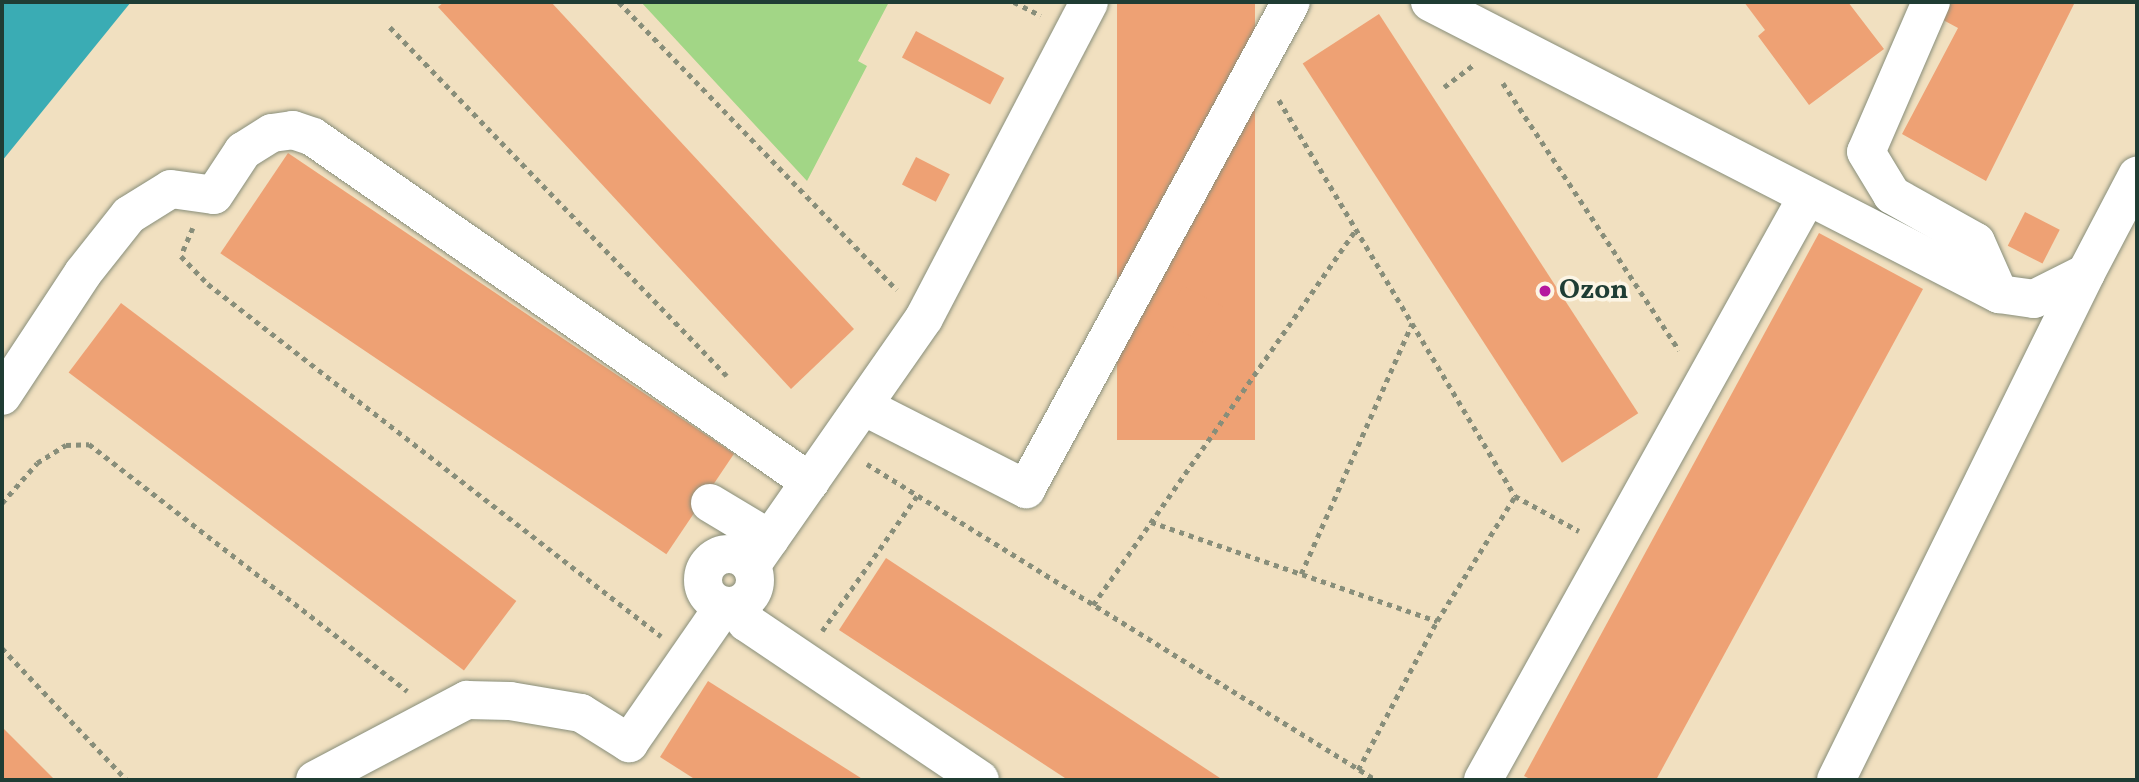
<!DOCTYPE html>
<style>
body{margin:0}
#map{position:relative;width:2139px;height:782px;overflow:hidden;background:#f1e0c0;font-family:Vollkorn,serif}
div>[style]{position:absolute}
.green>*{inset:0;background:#a2d686}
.water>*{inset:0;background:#3aacb4}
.building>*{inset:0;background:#eea174;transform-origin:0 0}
.path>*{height:4.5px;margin-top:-2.25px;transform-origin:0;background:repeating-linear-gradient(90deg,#888e7a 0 5px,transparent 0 10px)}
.roads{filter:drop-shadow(0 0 2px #888e7a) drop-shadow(0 0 2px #888e7a)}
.minor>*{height:38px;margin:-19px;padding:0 19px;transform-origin:19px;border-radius:19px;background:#fff}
.minor>.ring{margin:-19px;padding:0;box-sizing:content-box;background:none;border:38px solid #fff;border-radius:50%}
.dots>*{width:19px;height:19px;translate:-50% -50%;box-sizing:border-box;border:4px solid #fcf5e5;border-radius:50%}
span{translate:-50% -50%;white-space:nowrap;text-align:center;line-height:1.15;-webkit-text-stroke:7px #fcf5e5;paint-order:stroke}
.poi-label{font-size:28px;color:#1f3d34;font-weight:700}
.left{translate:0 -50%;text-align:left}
.frame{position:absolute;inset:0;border:4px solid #1f3d34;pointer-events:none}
</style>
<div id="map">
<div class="green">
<i style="clip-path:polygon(641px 2px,889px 2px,858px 61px,867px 66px,807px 181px)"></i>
</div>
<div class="water">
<i style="clip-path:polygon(2px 2px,131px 2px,2px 161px)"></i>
</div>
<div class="building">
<i style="clip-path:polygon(444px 2px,551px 2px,854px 329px,791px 389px,438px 7px)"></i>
<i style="left:1117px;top:2px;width:138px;height:438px"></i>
<i style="clip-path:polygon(1744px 2px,1848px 2px,1884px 49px,1809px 105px,1758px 36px,1765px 30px)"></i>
<i style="clip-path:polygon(1939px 2px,2075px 2px,1986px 181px,1902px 134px,1958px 28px,1932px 14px)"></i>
<i style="left:1379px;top:14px;width:476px;height:91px;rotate:57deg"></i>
<i style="left:916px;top:31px;width:100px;height:30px;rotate:28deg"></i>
<i style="left:288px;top:153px;width:538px;height:121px;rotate:34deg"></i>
<i style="left:916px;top:157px;width:38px;height:31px;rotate:27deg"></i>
<i style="left:2025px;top:212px;width:39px;height:38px;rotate:27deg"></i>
<i style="clip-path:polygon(1819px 233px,1923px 289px,1656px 780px,1532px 780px,1524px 776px)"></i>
<i style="left:1183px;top:286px;width:45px;height:41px;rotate:27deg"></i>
<i style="left:121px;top:303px;width:495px;height:87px;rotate:37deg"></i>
<i style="clip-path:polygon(886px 558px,1223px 780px,1068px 780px,839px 630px)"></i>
<i style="clip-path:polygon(708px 681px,864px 780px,696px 780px,660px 757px)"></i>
<i style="clip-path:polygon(2px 727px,55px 780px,2px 780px)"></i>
</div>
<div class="path">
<i style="left:619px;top:2px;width:400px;rotate:46deg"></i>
<i style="left:1014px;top:2px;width:30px;rotate:27deg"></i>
<i style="left:390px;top:27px;width:485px;rotate:46deg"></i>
<i style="left:1503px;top:83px;width:320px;rotate:56.6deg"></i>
<i style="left:1444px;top:87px;width:36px;rotate:-37deg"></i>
<i style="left:1279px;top:100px;width:461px;rotate:59.2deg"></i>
<i style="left:1515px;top:496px;width:73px;rotate:28.7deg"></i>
<i style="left:193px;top:228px;width:30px;rotate:113deg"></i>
<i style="left:181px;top:256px;width:39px;rotate:46deg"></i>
<i style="left:208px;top:284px;width:574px;rotate:37.85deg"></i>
<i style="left:867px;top:464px;width:599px;rotate:31.83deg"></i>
<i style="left:2px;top:503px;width:53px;rotate:-48.8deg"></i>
<i style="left:37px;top:463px;width:34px;rotate:-32deg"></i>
<i style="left:66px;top:445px;width:23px;rotate:-2deg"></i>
<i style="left:89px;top:444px;width:403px;rotate:37.8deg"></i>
<i style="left:1151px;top:522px;width:303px;rotate:19.1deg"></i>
<i style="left:1301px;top:574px;width:274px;rotate:-66.1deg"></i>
<i style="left:1093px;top:605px;width:459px;rotate:-55deg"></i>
<i style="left:822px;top:631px;width:165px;rotate:-54.9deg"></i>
<i style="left:2px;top:648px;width:182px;rotate:46.6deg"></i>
<i style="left:1358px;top:770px;width:169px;rotate:-62.1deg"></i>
<i style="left:1437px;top:621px;width:147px;rotate:-58deg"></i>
</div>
<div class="roads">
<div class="minor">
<i style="left:1430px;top:2px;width:640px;rotate:27.17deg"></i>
<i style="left:1999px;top:294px;width:35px;rotate:8deg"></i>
<i style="left:2034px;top:299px;width:58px;rotate:-26.6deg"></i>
<i style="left:2086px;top:273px;width:110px;rotate:-62.3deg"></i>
<i style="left:1931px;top:2px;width:163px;rotate:113.4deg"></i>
<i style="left:1866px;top:152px;width:50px;rotate:58.8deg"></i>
<i style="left:1892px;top:195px;width:96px;rotate:29.2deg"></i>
<i style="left:1976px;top:242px;width:57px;rotate:66.1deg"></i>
<i style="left:2px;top:396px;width:147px;rotate:-56.6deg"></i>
<i style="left:83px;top:273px;width:74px;rotate:-51.6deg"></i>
<i style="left:129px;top:215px;width:49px;rotate:-31.8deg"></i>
<i style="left:171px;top:189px;width:43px;rotate:7.9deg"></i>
<i style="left:214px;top:195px;width:53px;rotate:-56.6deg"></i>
<i style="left:243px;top:151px;width:34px;rotate:-32deg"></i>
<i style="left:272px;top:133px;width:21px;rotate:-8deg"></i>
<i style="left:293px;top:130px;width:21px;rotate:19deg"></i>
<i style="left:313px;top:137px;width:605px;rotate:34.77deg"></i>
<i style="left:865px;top:407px;width:181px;rotate:27deg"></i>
<i style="left:1026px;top:489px;width:554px;rotate:-61.45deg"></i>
<i style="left:710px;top:503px;width:70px;rotate:31deg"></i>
<i class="ring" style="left:703px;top:554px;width:14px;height:14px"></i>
<i style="left:751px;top:566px;width:302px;rotate:-55.1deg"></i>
<i style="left:924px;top:318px;width:356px;rotate:-62.4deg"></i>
<i style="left:741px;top:604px;width:19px;rotate:74deg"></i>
<i style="left:746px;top:622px;width:282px;rotate:34deg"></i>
<i style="left:315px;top:780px;width:172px;rotate:-27.8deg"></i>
<i style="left:467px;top:700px;width:43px;rotate:1.3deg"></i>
<i style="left:510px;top:701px;width:72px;rotate:9.6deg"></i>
<i style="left:581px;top:713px;width:57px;rotate:32deg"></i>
<i style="left:629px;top:743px;width:167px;rotate:-55.3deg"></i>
<i style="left:1483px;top:780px;width:667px;rotate:-60.94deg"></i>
<i style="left:1836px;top:780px;width:565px;rotate:-63.75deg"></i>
</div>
</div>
<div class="dots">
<i style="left:1545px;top:291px;background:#b5179e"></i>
</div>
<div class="poi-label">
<span class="left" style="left:1559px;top:291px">Ozon</span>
</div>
<div class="frame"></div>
</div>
